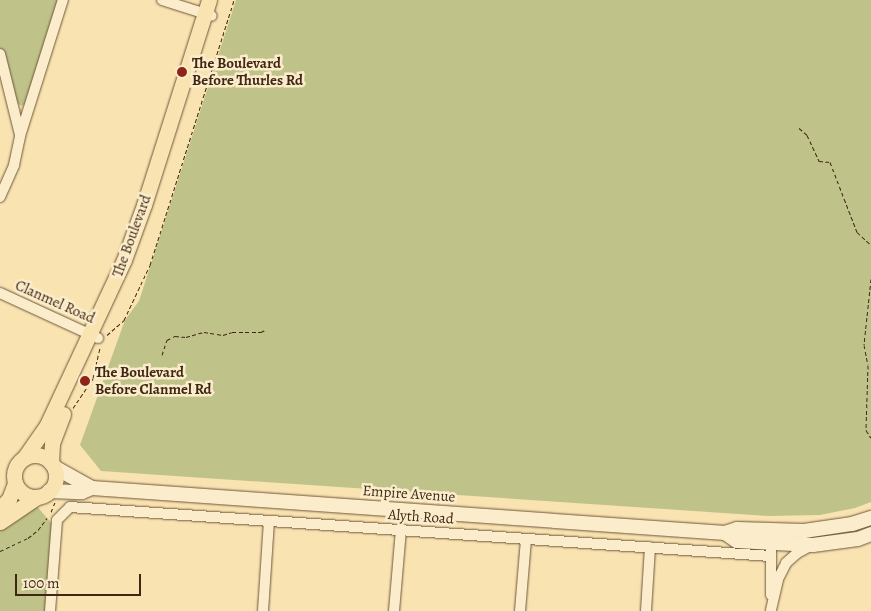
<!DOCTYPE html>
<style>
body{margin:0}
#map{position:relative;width:871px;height:611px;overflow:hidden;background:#f9e3b1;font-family:Alegreya,serif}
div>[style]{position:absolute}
.green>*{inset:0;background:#bfc38a}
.path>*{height:1px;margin-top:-0.5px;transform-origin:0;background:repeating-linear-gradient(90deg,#402713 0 4px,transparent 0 6.5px)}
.roads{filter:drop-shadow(0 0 1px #6e563a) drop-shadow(0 0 1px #6e563a)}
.minor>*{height:10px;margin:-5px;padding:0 5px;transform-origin:5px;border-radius:5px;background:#fbedcc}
.secondary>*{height:14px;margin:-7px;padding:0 7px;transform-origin:7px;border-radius:7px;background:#fbedcc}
.primary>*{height:15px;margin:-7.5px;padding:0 7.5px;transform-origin:7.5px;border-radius:7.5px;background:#f9e3b1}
.primary>.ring{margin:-7.5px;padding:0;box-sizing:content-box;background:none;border:15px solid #f9e3b1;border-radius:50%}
.dots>*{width:14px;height:14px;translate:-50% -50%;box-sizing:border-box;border:2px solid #fbedcc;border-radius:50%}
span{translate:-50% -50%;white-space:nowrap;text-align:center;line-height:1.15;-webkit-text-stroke:5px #fbedcc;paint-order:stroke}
.poi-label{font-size:15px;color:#402713;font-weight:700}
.left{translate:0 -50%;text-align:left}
.street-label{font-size:15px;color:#402713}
.scale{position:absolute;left:15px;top:574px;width:126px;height:22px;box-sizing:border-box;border:2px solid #402713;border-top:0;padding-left:6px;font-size:15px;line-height:18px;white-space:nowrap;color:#402713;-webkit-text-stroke:4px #fbedcc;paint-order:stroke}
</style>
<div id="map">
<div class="green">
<i style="clip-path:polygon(0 0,59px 0,25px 104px,22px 106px,15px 102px,0 49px)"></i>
<i style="clip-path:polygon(236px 0,871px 0,871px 502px,855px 508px,820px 515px,768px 516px,101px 471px,80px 445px,125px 320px,139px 301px)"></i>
<i style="clip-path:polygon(35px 504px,53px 525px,47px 611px,0 611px,0 529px)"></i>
</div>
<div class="path">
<i style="left:799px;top:128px;width:11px;rotate:41deg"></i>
<i style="left:807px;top:135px;width:29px;rotate:65deg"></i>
<i style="left:819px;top:161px;width:11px;rotate:5deg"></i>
<i style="left:830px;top:162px;width:75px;rotate:68.9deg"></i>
<i style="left:857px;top:232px;width:19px;rotate:43deg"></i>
<i style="left:871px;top:279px;width:66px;rotate:96.1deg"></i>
<i style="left:864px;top:345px;width:20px;rotate:79deg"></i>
<i style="left:868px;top:365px;width:65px;rotate:91.8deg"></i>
<i style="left:866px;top:430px;width:9px;rotate:58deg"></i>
<i style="left:107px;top:335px;width:23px;rotate:-41deg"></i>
<i style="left:124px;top:320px;width:61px;rotate:-64.7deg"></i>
<i style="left:150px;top:265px;width:278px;rotate:-72.4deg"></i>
<i style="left:162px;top:355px;width:16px;rotate:-72deg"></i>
<i style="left:167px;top:340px;width:9px;rotate:-27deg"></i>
<i style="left:175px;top:336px;width:11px;rotate:5deg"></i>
<i style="left:186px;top:337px;width:19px;rotate:-16deg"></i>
<i style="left:204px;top:332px;width:19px;rotate:9deg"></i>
<i style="left:223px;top:335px;width:9px;rotate:-18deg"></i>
<i style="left:232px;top:332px;width:29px"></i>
<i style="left:261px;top:332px;width:4px;rotate:-27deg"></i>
<i style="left:73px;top:408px;width:36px;rotate:-56deg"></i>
<i style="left:93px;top:378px;width:32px;rotate:-77deg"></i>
<i style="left:51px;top:512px;width:11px;rotate:-68deg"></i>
<i style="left:0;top:551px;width:31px;rotate:-25deg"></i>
<i style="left:28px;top:538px;width:13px;rotate:-39deg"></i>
<i style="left:38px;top:530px;width:15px;rotate:-53deg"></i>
</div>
<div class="roads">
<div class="minor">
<i style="left:162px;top:0;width:52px;rotate:17.7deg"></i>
<i style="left:0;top:54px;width:83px;rotate:76.1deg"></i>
<i style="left:0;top:197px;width:35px;rotate:-66deg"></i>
<i style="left:14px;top:165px;width:30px;rotate:-78deg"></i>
<i style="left:20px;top:136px;width:143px;rotate:-72.5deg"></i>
<i style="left:0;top:293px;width:108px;rotate:24.7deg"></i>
<i style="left:771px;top:595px;width:45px;rotate:-90deg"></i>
<i style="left:771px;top:610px;width:32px;rotate:-77deg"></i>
<i style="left:778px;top:579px;width:18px;rotate:-63deg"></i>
<i style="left:786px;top:563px;width:15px;rotate:-42deg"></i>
<i style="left:797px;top:553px;width:17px;rotate:-28deg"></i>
<i style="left:50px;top:611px;width:91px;rotate:-85.6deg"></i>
<i style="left:57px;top:520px;width:18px;rotate:-45deg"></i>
<i style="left:70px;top:507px;width:703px;rotate:4deg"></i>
<i style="left:263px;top:611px;width:90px;rotate:-86.2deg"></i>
<i style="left:394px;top:611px;width:81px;rotate:-85.1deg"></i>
<i style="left:520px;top:611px;width:72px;rotate:-85.2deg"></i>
<i style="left:646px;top:611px;width:64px;rotate:-86.4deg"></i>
</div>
<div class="secondary">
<i style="left:54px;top:467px;width:43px;rotate:28.9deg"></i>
<i style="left:92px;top:488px;width:635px;rotate:4.07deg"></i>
<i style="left:725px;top:533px;width:13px;rotate:-18deg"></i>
<i style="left:737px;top:529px;width:67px;rotate:1.7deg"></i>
<i style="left:804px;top:531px;width:49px;rotate:-8.3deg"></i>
<i style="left:852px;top:524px;width:20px;rotate:-18deg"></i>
<i style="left:49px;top:491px;width:33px;rotate:2deg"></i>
<i style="left:82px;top:492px;width:11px;rotate:-22deg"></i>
<i style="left:725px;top:533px;width:14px;rotate:34deg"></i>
<i style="left:737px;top:541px;width:76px;rotate:3deg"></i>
<i style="left:813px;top:545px;width:45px;rotate:-7.6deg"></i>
<i style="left:858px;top:539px;width:14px;rotate:-21deg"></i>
</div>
<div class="primary">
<i class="ring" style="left:14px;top:455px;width:27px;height:27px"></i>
<i style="left:24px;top:458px;width:40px;rotate:-55.1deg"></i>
<i style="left:47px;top:425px;width:182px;rotate:-65deg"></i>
<i style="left:124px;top:260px;width:59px;rotate:-70deg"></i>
<i style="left:144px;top:205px;width:215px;rotate:-72.4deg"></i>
<i style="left:51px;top:463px;width:20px;rotate:-87deg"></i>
<i style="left:52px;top:443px;width:31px;rotate:-69deg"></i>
<i style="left:0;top:508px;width:13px;rotate:-45deg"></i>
<i style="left:9px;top:499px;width:17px;rotate:-69deg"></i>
<i style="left:0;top:522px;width:45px;rotate:-34deg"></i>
</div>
</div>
<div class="dots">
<i style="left:182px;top:72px;background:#8f2418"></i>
<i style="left:85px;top:381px;background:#8f2418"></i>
</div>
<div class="poi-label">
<span class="left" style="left:192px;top:72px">The Boulevard<br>Before Thurles Rd</span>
<span class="left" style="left:95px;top:381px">The Boulevard<br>Before Clanmel Rd</span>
</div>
<div class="street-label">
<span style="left:132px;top:236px;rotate:-70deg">The Boulevard</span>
<span style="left:55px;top:302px;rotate:24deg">Clanmel Road</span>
<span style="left:409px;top:494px;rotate:4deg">Empire Avenue</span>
<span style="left:421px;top:517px;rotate:4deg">Alyth Road</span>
</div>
<div class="scale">100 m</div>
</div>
